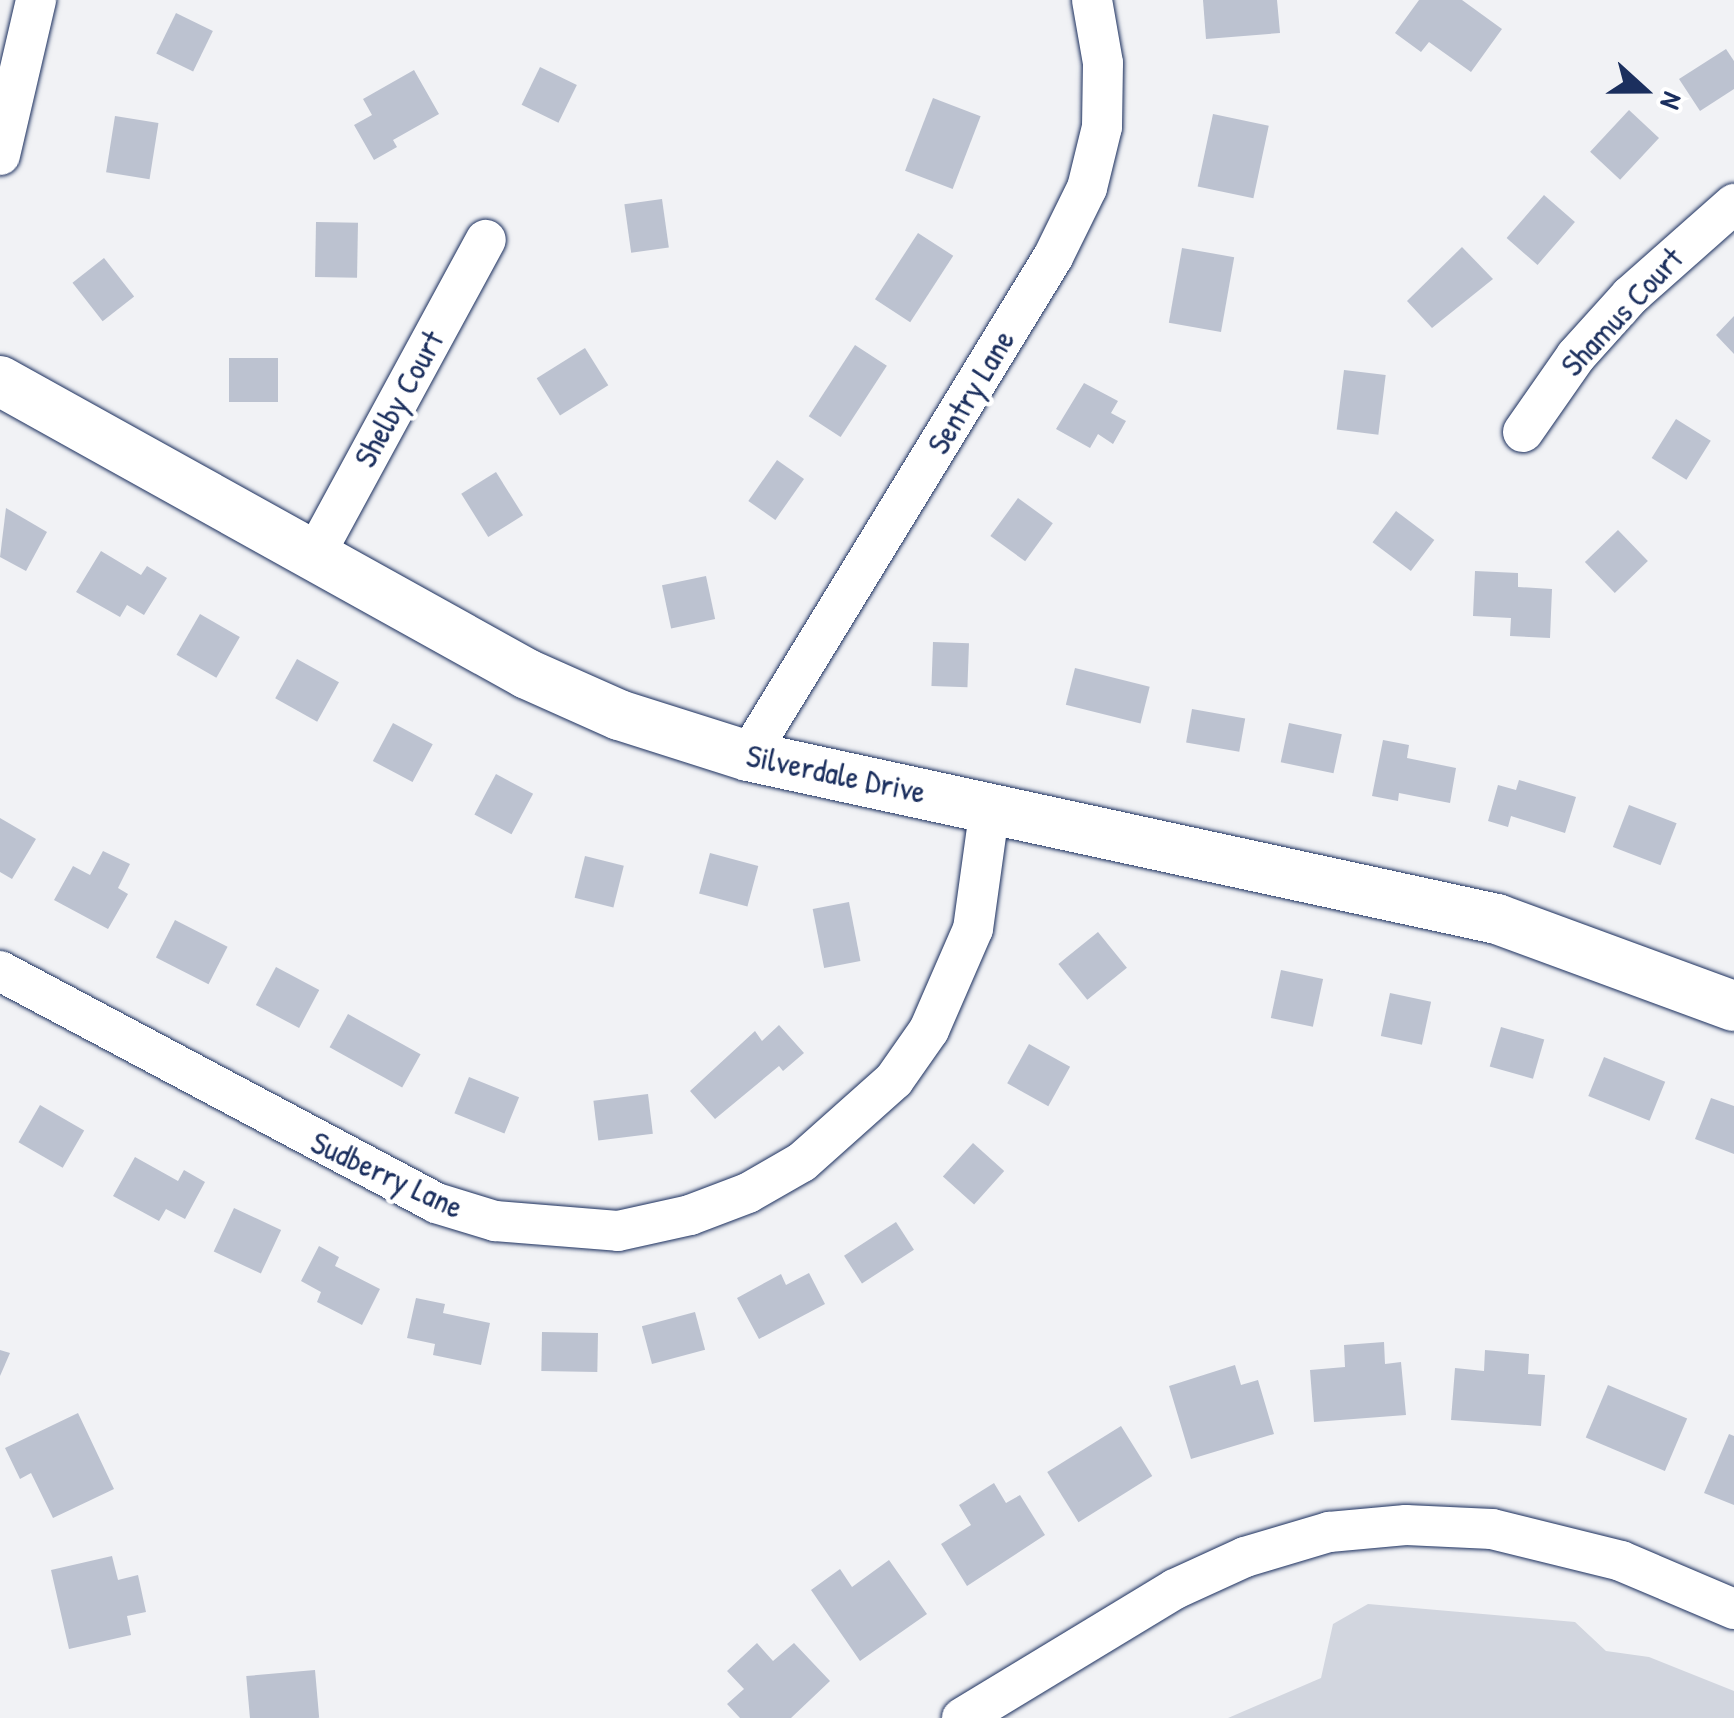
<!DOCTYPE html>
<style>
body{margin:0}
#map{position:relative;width:1734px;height:1718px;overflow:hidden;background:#f1f2f5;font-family:"Patrick Hand",sans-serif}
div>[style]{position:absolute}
.green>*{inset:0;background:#d2d6df}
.building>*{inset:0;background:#bcc2d0;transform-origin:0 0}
.roads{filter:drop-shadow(0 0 2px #1b2f5e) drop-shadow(0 0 2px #1b2f5e)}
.minor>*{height:40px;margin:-20px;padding:0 20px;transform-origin:20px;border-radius:20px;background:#fff}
.tertiary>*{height:50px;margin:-25px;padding:0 25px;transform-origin:25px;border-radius:25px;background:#fff}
span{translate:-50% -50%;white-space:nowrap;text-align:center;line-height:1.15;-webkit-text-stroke:9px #fff;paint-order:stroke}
.street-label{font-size:32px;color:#1b2f5e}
.north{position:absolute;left:1594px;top:40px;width:100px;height:100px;-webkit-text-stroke:8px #fff;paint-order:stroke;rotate:111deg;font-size:28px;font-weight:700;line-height:40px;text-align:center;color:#1b2f5e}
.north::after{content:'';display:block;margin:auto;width:35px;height:45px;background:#1b2f5e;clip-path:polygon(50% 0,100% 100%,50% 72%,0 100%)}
</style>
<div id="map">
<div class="green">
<i style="clip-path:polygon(1368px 1604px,1575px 1622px,1606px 1651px,1649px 1657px,1734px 1691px,1734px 1718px,1228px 1718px,1321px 1678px,1333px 1624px)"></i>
</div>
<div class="building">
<i style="clip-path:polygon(1203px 0,1277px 0,1280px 33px,1206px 39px)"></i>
<i style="clip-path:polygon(1419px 0,1462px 0,1502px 29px,1471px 72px,1429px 42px,1421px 52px,1395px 33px)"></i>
<i style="left:176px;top:13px;width:41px;height:45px;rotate:26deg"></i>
<i style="clip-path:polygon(1726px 49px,1734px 61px,1734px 89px,1700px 111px,1679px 79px)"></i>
<i style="left:540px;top:67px;width:41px;height:42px;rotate:26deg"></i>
<i style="clip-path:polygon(414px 70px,439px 114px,393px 140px,397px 147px,374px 160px,354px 125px,372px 115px,363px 99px)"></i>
<i style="left:933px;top:98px;width:51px;height:78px;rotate:21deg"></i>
<i style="left:1629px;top:110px;width:41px;height:57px;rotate:43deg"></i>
<i style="left:1213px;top:114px;width:57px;height:74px;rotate:12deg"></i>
<i style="left:115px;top:116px;width:44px;height:57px;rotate:9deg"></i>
<i style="left:1544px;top:195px;width:41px;height:57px;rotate:41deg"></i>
<i style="left:662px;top:199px;width:49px;height:38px;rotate:82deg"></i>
<i style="left:316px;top:222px;width:42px;height:55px;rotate:1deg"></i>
<i style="left:918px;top:233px;width:42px;height:79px;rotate:33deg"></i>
<i style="clip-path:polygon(1462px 247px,1493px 279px,1432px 328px,1407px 301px)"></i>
<i style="left:1182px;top:248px;width:53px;height:76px;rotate:10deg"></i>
<i style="left:104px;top:258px;width:49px;height:40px;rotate:52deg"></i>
<i style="clip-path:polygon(1734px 316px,1734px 354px,1716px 335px)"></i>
<i style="left:855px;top:345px;width:38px;height:85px;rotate:33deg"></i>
<i style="left:585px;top:348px;width:44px;height:57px;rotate:58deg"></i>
<i style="left:229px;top:358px;width:49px;height:44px"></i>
<i style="left:1344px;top:370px;width:42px;height:60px;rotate:7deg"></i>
<i style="clip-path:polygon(1084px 383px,1118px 401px,1111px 413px,1126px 421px,1113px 444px,1098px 434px,1090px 448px,1056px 429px)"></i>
<i style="left:1676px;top:419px;width:41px;height:46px;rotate:32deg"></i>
<i style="left:777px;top:460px;width:33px;height:50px;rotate:35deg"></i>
<i style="left:496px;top:472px;width:51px;height:41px;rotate:58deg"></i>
<i style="left:1018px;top:498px;width:43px;height:47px;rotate:36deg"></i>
<i style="clip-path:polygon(6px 508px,47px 532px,26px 571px,0 557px)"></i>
<i style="left:1396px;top:511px;width:48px;height:39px;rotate:37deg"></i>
<i style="left:1618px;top:530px;width:43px;height:46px;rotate:46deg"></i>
<i style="clip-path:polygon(101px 551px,141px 575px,147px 566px,167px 578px,144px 615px,127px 605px,120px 617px,76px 592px)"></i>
<i style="clip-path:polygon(1475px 571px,1518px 573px,1518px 587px,1552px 589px,1550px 638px,1510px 636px,1511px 618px,1473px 616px)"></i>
<i style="left:706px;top:576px;width:44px;height:45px;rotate:78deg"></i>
<i style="left:200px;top:614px;width:46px;height:47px;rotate:30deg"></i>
<i style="left:933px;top:642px;width:36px;height:44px;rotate:2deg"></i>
<i style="left:297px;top:659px;width:48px;height:45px;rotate:29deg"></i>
<i style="left:1075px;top:668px;width:77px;height:38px;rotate:14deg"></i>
<i style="left:1192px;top:709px;width:54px;height:34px;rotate:10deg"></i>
<i style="left:393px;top:723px;width:45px;height:43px;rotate:28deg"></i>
<i style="left:1289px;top:723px;width:54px;height:40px;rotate:12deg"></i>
<i style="clip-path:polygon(1383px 740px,1409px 745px,1407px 758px,1456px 768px,1450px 803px,1399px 793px,1398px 801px,1372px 796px)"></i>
<i style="left:496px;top:774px;width:42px;height:46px;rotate:28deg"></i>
<i style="clip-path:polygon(1519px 780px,1576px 797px,1565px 833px,1511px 816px,1508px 827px,1488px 821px,1498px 785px,1516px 790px)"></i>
<i style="left:1629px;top:805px;width:51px;height:45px;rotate:21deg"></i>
<i style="clip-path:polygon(0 818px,36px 839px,12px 879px,0 872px)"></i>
<i style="clip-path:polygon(103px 851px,130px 864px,118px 888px,128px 894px,108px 929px,54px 900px,73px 866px,90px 875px)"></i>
<i style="left:710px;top:853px;width:50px;height:42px;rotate:15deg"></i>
<i style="left:585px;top:856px;width:40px;height:43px;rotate:14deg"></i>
<i style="left:849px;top:902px;width:60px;height:37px;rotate:79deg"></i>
<i style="left:175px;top:920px;width:59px;height:42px;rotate:27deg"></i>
<i style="left:1098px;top:932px;width:46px;height:51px;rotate:51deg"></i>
<i style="left:276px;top:967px;width:49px;height:43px;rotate:28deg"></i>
<i style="left:1281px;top:970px;width:43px;height:49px;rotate:12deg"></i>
<i style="left:1390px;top:993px;width:42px;height:44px;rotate:12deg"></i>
<i style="left:348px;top:1014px;width:83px;height:38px;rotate:29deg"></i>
<i style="clip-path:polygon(779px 1025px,804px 1053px,783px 1071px,779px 1066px,715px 1119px,690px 1091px,755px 1031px,762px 1041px)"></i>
<i style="left:1501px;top:1027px;width:45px;height:41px;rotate:16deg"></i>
<i style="left:1029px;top:1044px;width:47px;height:45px;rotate:29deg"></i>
<i style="left:1604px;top:1057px;width:66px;height:42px;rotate:22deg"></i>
<i style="left:469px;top:1077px;width:54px;height:39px;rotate:22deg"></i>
<i style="left:648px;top:1094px;width:40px;height:55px;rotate:83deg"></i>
<i style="clip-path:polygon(1711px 1098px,1734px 1106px,1734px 1154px,1695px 1139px)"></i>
<i style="left:40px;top:1105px;width:51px;height:43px;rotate:30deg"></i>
<i style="left:973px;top:1143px;width:42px;height:45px;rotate:42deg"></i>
<i style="clip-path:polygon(135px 1157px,178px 1181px,184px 1170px,205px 1182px,185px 1219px,166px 1209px,159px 1221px,113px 1196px)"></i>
<i style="left:234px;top:1208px;width:52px;height:48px;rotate:25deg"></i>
<i style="left:896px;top:1222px;width:33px;height:62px;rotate:57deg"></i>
<i style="clip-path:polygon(319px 1246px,339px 1257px,335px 1266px,380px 1289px,362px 1325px,317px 1302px,321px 1292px,301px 1281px)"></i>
<i style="clip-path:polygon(809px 1273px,825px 1304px,759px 1339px,737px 1298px,781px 1274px,786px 1285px)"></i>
<i style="clip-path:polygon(416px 1298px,445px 1304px,443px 1313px,490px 1323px,481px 1365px,433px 1355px,435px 1344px,407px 1338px)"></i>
<i style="left:695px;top:1312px;width:39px;height:55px;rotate:75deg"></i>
<i style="left:542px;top:1332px;width:56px;height:39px;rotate:1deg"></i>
<i style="clip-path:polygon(1384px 1342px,1385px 1364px,1401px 1362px,1406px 1415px,1314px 1422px,1310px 1370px,1345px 1367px,1344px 1345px)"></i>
<i style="clip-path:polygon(0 1350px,10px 1353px,0 1376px)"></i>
<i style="clip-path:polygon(1485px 1350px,1529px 1354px,1528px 1374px,1545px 1375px,1541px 1426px,1451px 1420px,1455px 1368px,1484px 1371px)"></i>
<i style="clip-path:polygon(1235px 1365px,1241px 1385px,1258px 1380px,1274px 1434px,1191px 1459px,1169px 1386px)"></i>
<i style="left:1608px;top:1385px;width:86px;height:57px;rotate:23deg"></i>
<i style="clip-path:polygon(78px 1413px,114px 1489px,53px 1518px,31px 1473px,20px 1479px,5px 1448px)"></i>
<i style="left:1121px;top:1426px;width:59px;height:87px;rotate:58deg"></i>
<i style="clip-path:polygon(1729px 1434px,1734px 1436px,1734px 1505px,1704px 1493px)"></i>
<i style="clip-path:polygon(994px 1483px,1006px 1503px,1020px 1495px,1045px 1535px,967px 1586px,941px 1544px,971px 1525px,959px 1505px)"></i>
<i style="clip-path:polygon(112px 1556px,118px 1580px,138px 1575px,146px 1612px,127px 1616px,131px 1635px,69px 1649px,51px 1570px)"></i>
<i style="clip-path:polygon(889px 1560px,927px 1614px,860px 1661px,811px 1590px,840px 1569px,852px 1587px)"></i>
<i style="clip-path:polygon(757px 1643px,773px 1661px,794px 1643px,830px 1681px,791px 1718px,740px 1718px,727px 1704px,744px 1689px,727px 1671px)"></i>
<i style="left:315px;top:1670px;width:48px;height:69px;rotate:85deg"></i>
</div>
<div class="roads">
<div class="minor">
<i style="left:0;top:155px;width:159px;rotate:-76.9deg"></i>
<i style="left:1523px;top:432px;width:93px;rotate:-55.1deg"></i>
<i style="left:1576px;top:356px;width:81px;rotate:-48deg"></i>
<i style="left:1630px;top:296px;width:139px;rotate:-41.5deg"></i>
<i style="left:313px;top:558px;width:362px;rotate:-61.5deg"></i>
<i style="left:748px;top:756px;width:585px;rotate:-58.57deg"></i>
<i style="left:1053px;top:257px;width:77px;rotate:-63.8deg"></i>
<i style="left:1087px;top:188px;width:63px;rotate:-76.2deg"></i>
<i style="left:1102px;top:127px;width:64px;rotate:-89.1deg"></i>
<i style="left:1103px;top:63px;width:64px;rotate:-99.9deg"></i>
<i style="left:0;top:971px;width:494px;rotate:28deg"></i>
<i style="left:436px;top:1203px;width:62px;rotate:17deg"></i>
<i style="left:495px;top:1221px;width:123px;rotate:4.6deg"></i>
<i style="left:618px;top:1231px;width:74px;rotate:-12.5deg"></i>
<i style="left:690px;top:1215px;width:62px;rotate:-20.8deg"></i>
<i style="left:748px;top:1193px;width:62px;rotate:-29.9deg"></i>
<i style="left:802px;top:1162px;width:123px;rotate:-41.7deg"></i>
<i style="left:894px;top:1080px;width:61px;rotate:-55deg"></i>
<i style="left:929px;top:1030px;width:110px;rotate:-66.5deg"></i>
<i style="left:973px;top:929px;width:123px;rotate:-82.1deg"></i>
<i style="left:962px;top:1718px;width:249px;rotate:-31.2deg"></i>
<i style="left:1175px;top:1589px;width:77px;rotate:-24.6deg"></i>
<i style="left:1245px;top:1557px;width:88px;rotate:-16.6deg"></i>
<i style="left:1329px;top:1532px;width:77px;rotate:-5.2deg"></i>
<i style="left:1406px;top:1525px;width:86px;rotate:2.7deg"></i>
<i style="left:1492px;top:1529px;width:133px;rotate:13.9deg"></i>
<i style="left:1621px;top:1561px;width:123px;rotate:23deg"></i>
</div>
<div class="tertiary">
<i style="left:0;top:381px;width:603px;rotate:29.07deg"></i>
<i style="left:527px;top:674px;width:101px;rotate:24deg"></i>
<i style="left:619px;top:715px;width:135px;rotate:17.6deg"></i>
<i style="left:748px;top:756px;width:767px;rotate:12.28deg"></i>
<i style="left:1497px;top:919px;width:252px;rotate:20.2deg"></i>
</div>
</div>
<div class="street-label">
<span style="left:1622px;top:312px;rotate:-47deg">Shamus Court</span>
<span style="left:971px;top:392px;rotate:-59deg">Sentry Lane</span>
<span style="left:399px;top:399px;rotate:-61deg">Shelby Court</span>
<span style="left:836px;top:774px;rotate:12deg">Silverdale Drive</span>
<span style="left:387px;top:1175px;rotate:25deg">Sudberry Lane</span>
</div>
<div class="north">N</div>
</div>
